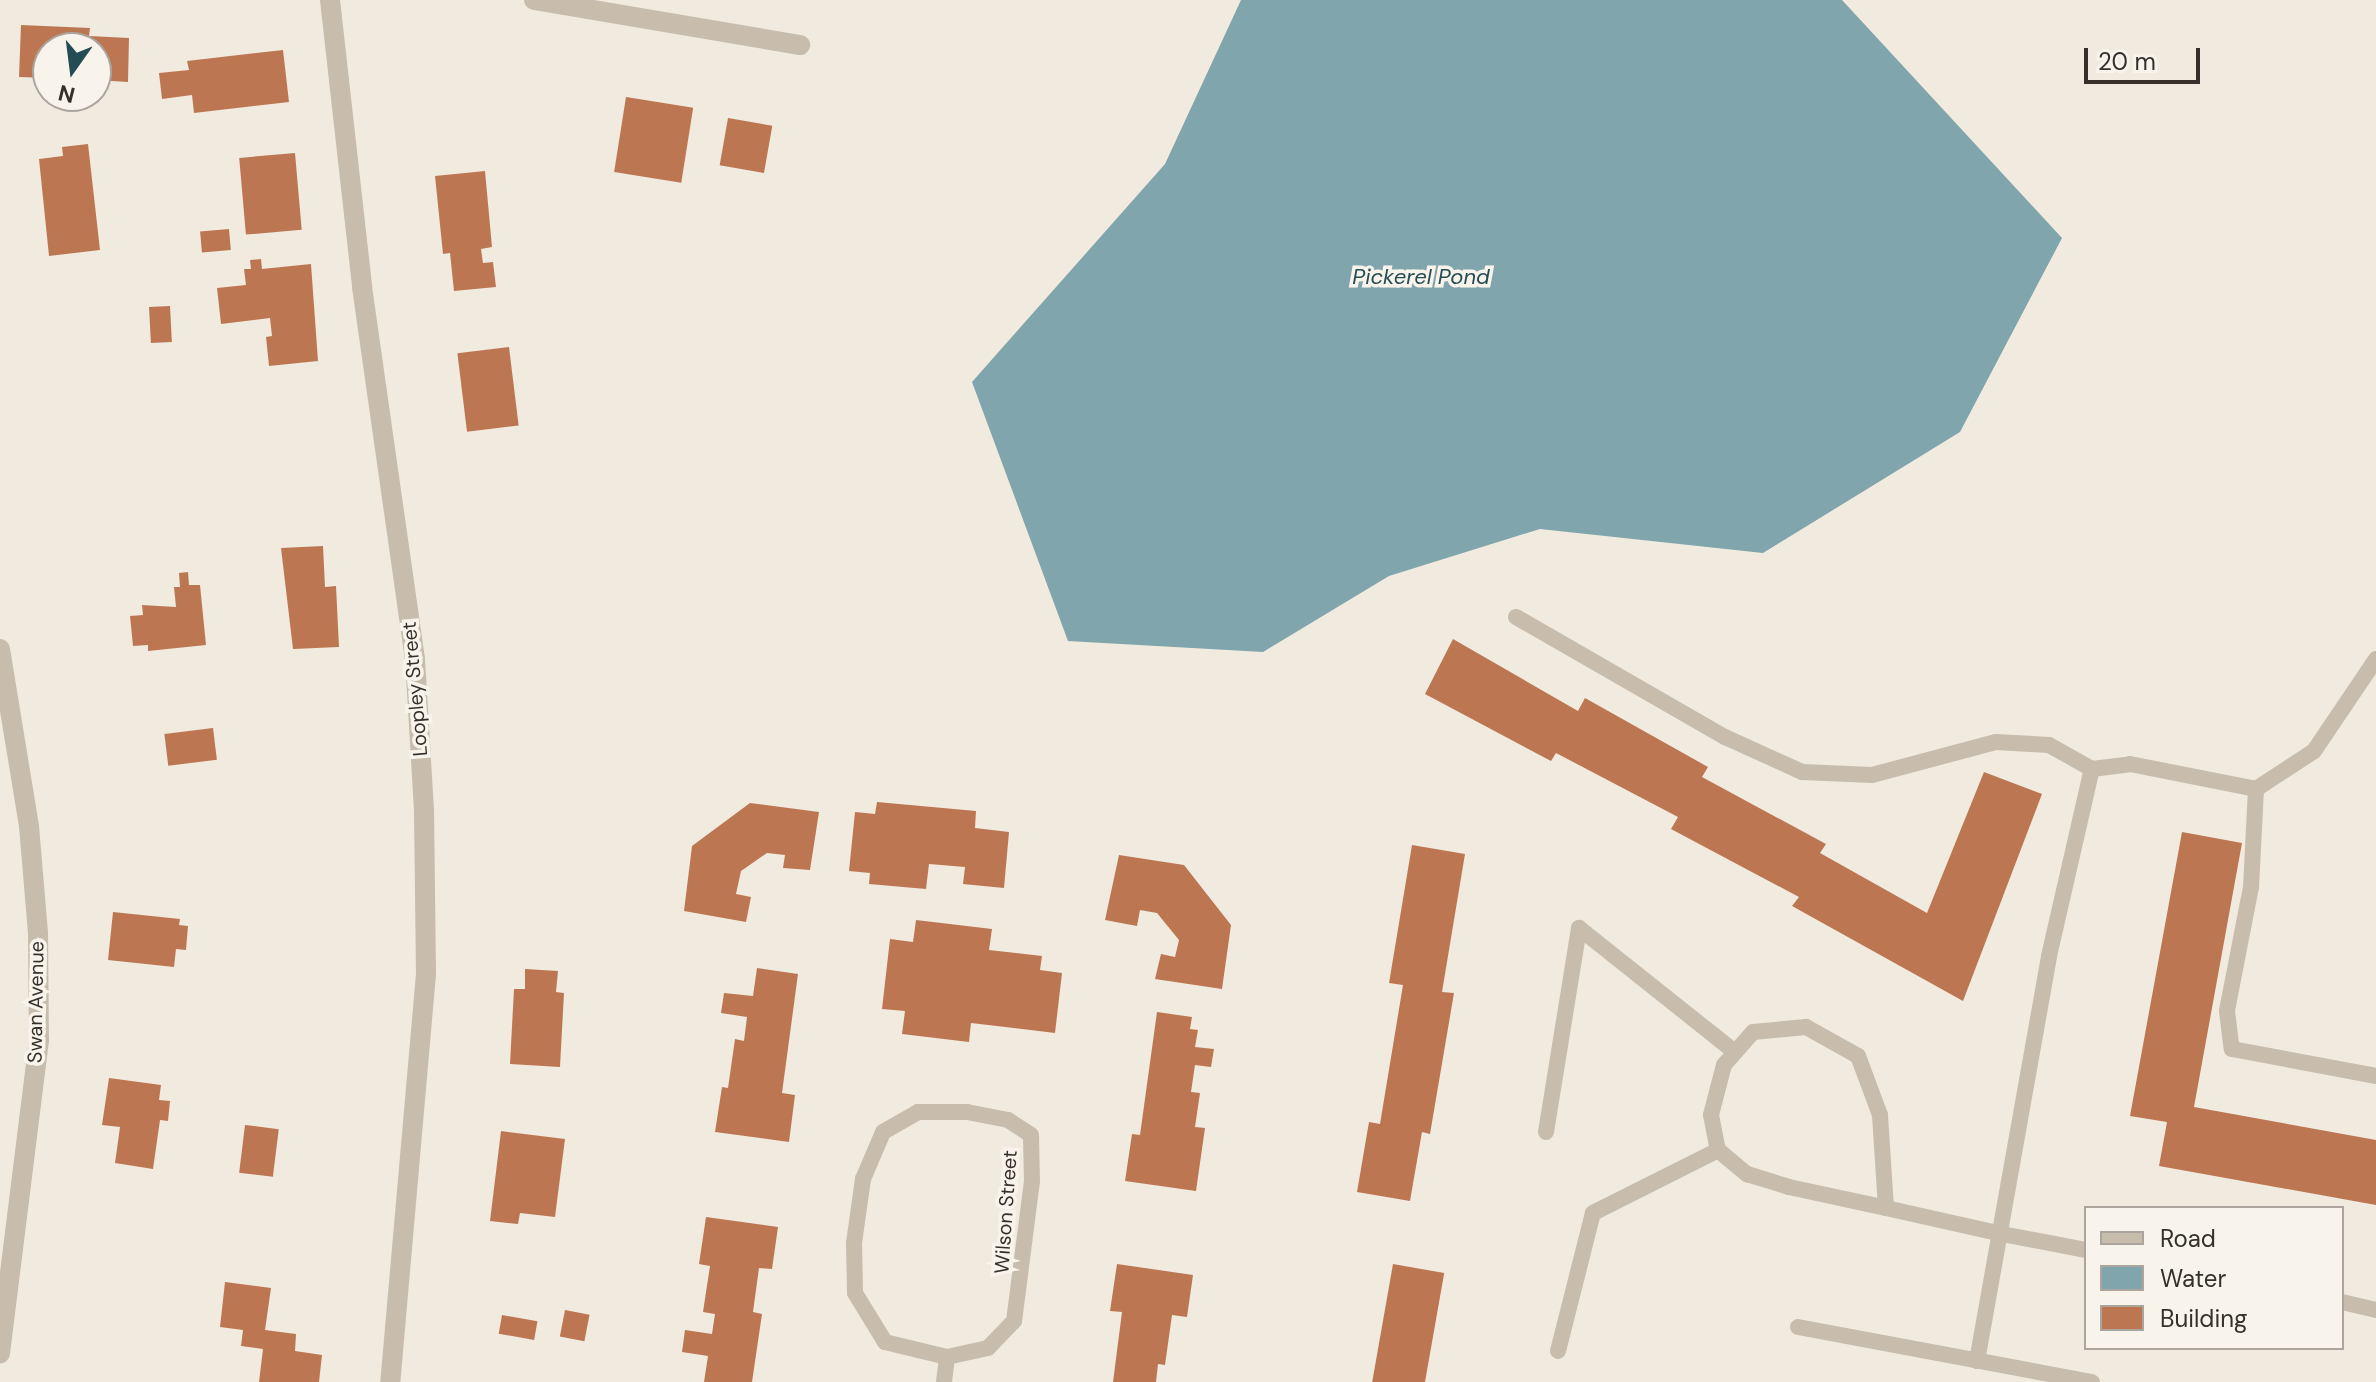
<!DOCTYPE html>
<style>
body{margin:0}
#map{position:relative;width:2376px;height:1382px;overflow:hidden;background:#f1eadf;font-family:"DM Sans",sans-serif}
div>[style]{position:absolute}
.water>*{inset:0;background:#80a5ac}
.building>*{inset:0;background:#bc7752;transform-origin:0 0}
.lane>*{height:16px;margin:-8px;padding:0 8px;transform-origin:8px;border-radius:8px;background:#c8bcac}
.street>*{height:20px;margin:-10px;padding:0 10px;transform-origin:10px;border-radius:10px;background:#c8bcac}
span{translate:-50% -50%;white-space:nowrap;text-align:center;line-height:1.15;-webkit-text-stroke:7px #f9f4eb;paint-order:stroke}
.street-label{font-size:20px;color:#372f2a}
.water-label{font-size:22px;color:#234c55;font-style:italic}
.legend{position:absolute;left:2084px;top:1206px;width:260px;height:144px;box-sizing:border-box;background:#f9f4eb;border:2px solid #aba59e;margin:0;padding:10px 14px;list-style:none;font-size:24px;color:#372f2a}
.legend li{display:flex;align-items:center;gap:16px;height:40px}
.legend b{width:40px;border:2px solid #aba59e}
.north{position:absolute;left:32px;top:32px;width:80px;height:80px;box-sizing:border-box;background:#f9f4eb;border:2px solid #aba59e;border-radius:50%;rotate:194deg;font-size:22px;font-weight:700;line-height:32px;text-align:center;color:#372f2a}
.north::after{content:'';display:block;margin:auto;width:28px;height:36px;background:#234c55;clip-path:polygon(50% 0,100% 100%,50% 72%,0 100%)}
.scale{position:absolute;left:2084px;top:48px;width:116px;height:36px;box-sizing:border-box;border:4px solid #372f2a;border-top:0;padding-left:10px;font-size:24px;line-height:28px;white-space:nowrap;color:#372f2a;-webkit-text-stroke:6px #f9f4eb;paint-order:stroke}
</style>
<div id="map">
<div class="water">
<i style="clip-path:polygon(1241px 0,1842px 0,2062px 238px,1960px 432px,1763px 553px,1540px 529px,1389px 576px,1263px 652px,1068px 641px,972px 382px,1165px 164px)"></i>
</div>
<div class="building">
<i style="clip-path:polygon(21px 25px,90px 28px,89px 36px,129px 38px,128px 82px,96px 80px,96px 48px,48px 48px,48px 78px,19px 77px)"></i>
<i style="clip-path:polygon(283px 50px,289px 102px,194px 113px,192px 95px,162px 99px,159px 73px,189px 70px,187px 61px)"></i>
<i style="left:626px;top:97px;width:68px;height:76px;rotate:9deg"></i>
<i style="left:728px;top:118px;width:45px;height:48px;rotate:10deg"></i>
<i style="clip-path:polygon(88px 144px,100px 250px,49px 256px,39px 159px,63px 156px,62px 147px)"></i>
<i style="left:295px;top:153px;width:77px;height:56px;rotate:85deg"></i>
<i style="clip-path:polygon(485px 171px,492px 247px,481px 249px,483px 263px,493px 262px,496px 287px,454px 291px,450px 253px,443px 254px,435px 176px)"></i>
<i style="left:229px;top:229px;width:21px;height:29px;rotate:85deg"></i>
<i style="clip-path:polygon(261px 259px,262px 269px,311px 264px,318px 361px,269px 366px,266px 337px,272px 336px,270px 318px,221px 324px,217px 288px,246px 285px,244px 269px,251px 269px,250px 260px)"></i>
<i style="left:170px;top:306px;width:36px;height:21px;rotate:87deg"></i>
<i style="left:509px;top:347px;width:79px;height:52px;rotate:83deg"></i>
<i style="clip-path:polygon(323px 546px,325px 587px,336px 586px,339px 647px,293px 649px,281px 548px)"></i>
<i style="clip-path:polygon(188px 572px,189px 585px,200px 585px,206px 645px,148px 651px,148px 645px,133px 646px,130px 616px,143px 615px,142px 605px,176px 607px,174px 587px,180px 587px,179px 573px)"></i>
<i style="clip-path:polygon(1453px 639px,1578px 711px,1585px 698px,1708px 767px,1702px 777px,1826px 844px,1820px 853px,1927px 913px,1984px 772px,2042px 794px,1963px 1001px,1792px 906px,1799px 897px,1671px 829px,1678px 817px,1556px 753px,1551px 761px,1425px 694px)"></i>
<i style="left:213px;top:728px;width:32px;height:49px;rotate:83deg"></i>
<i style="clip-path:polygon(877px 802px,976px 811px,975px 828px,1009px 832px,1004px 888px,963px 884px,965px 867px,929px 864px,926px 889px,869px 884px,870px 873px,849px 871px,855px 812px,875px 814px)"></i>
<i style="clip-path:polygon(750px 803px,819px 812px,810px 870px,783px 868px,785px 855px,767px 853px,741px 871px,736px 894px,751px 897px,746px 922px,684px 911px,692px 846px)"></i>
<i style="clip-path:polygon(2182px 832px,2242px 843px,2194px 1107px,2376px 1140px,2376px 1205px,2159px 1166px,2167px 1122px,2130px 1116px)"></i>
<i style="clip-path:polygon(1412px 845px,1465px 854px,1442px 992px,1454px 993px,1430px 1134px,1422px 1132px,1410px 1201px,1357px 1192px,1369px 1122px,1380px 1124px,1403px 985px,1389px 983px)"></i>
<i style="clip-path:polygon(1119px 855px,1184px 865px,1231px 925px,1222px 989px,1155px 979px,1161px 954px,1175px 957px,1179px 940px,1157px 913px,1140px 910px,1137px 926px,1105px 920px)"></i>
<i style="clip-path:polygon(113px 912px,180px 919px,179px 925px,188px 926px,186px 950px,176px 949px,174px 967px,108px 960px)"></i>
<i style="clip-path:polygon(916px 920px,992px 929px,989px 950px,1042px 956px,1040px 970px,1062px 973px,1055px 1033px,971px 1023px,969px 1042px,902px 1034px,905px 1011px,882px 1009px,890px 939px,913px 942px)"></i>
<i style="clip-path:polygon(757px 968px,798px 974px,782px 1093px,795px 1095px,789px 1142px,715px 1132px,722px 1087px,728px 1088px,735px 1039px,744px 1041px,747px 1017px,721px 1013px,724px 993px,753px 996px)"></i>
<i style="clip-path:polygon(525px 969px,558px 971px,556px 992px,564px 993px,560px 1067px,510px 1064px,514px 989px,525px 989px)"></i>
<i style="clip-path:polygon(1157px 1012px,1192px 1017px,1190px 1029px,1198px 1030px,1195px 1047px,1214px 1049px,1211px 1067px,1195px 1065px,1191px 1092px,1200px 1093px,1195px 1127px,1205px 1128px,1196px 1191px,1125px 1181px,1132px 1134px,1140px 1135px)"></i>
<i style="clip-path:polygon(109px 1078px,161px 1085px,159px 1100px,170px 1101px,168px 1121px,160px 1120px,153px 1169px,115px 1163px,120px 1127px,102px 1125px)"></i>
<i style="left:245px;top:1125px;width:34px;height:48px;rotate:7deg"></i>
<i style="clip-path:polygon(501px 1131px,565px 1139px,555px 1217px,520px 1213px,518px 1224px,490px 1221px)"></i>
<i style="clip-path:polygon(706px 1217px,778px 1227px,772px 1269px,759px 1268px,753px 1312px,762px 1314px,752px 1382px,704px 1382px,708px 1356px,682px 1352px,685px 1330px,712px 1334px,715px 1314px,703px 1312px,710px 1266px,699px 1264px)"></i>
<i style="clip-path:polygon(1117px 1264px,1193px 1275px,1187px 1317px,1172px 1315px,1165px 1365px,1158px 1364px,1156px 1382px,1113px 1382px,1122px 1312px,1110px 1311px)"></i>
<i style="left:1393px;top:1264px;width:52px;height:120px;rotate:10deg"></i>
<i style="clip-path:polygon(225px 1282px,271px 1288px,265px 1330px,296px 1334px,295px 1351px,322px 1355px,319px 1382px,259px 1382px,263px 1349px,241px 1346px,243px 1330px,220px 1327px)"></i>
<i style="left:565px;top:1310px;width:25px;height:27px;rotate:11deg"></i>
<i style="left:502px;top:1315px;width:36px;height:19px;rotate:10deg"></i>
</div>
<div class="lane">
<i style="left:1516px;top:617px;width:241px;rotate:29.9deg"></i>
<i style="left:1725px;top:737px;width:85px;rotate:24.4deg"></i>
<i style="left:1802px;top:772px;width:70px;rotate:2.5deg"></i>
<i style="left:1872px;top:775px;width:128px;rotate:-14.9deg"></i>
<i style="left:1996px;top:742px;width:53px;rotate:3.2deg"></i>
<i style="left:2049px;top:745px;width:49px;rotate:29.2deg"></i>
<i style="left:2256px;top:789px;width:98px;rotate:92.9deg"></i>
<i style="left:2251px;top:887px;width:126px;rotate:101deg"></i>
<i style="left:2227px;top:1011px;width:38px;rotate:83deg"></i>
<i style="left:2232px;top:1049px;width:147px;rotate:10.6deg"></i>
<i style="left:918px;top:1112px;width:49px"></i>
<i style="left:967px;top:1112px;width:42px;rotate:11deg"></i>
<i style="left:1008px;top:1120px;width:27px;rotate:33deg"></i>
<i style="left:1031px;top:1135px;width:46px;rotate:88.8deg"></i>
<i style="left:1032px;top:1181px;width:141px;rotate:97.3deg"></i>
<i style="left:1014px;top:1321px;width:37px;rotate:134deg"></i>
<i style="left:988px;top:1348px;width:42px;rotate:167.6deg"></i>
<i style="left:947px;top:1357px;width:64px;rotate:-166.4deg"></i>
<i style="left:885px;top:1342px;width:57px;rotate:-121.5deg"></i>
<i style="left:855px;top:1293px;width:50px;rotate:-91.1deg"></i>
<i style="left:854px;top:1243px;width:65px;rotate:-82deg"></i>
<i style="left:863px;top:1179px;width:51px;rotate:-66.9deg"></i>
<i style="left:883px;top:1132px;width:40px;rotate:-29.7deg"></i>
<i style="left:1546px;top:1132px;width:207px;rotate:-80.8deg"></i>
<i style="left:1579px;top:928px;width:199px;rotate:38.5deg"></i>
<i style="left:1886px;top:1208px;width:93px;rotate:-93.7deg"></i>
<i style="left:1880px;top:1115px;width:63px;rotate:-110.4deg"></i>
<i style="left:1858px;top:1056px;width:60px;rotate:-150.9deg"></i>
<i style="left:1806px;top:1027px;width:53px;rotate:174.6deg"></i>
<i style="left:1753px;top:1032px;width:44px;rotate:131.3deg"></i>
<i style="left:1724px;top:1065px;width:52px;rotate:104.6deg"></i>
<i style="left:1711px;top:1115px;width:36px;rotate:79deg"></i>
<i style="left:1718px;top:1150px;width:38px;rotate:40deg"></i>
<i style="left:1747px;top:1174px;width:44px;rotate:17.2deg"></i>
<i style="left:1789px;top:1187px;width:99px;rotate:12.2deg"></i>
<i style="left:1886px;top:1208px;width:119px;rotate:12.6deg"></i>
<i style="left:2002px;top:1234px;width:86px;rotate:10.8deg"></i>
<i style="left:2342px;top:1302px;width:35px;rotate:13deg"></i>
<i style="left:1798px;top:1327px;width:299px;rotate:10.6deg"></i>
<i style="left:1558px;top:1351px;width:142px;rotate:-75.8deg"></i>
<i style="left:1593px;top:1213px;width:140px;rotate:-26.7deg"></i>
<i style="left:1977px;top:1361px;width:411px;rotate:-79.9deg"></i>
<i style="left:2049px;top:956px;width:192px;rotate:-77.1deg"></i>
<i style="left:2092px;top:769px;width:38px;rotate:-7deg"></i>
<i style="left:2130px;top:764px;width:128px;rotate:11.2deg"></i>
<i style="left:2256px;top:789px;width:69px;rotate:-33.2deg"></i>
<i style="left:2314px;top:751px;width:111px;rotate:-56deg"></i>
<i style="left:944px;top:1382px;width:25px;rotate:-83deg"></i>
</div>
<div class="street">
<i style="left:330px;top:0;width:289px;rotate:83.6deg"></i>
<i style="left:362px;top:287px;width:376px;rotate:81.9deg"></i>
<i style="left:415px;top:659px;width:151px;rotate:86.6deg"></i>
<i style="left:424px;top:810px;width:164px;rotate:89.3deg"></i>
<i style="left:426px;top:974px;width:410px;rotate:95deg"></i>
<i style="left:534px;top:0;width:270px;rotate:9.6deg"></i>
<i style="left:0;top:649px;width:179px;rotate:80.7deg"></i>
<i style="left:29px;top:826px;width:107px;rotate:85.2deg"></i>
<i style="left:38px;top:933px;width:107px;rotate:89.5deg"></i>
<i style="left:39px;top:1040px;width:316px;rotate:97.1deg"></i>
</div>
<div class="street-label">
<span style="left:415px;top:689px;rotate:-95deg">Loopley Street</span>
<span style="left:36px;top:1002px;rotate:-89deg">Swan Avenue</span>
<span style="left:1006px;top:1212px;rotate:-86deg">Wilson Street</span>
</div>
<div class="water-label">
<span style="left:1421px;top:277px">Pickerel Pond</span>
</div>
<ul class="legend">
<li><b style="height:10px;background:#c8bcac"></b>Road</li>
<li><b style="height:22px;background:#80a5ac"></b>Water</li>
<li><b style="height:22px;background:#bc7752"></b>Building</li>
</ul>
<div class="north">N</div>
<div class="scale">20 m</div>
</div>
